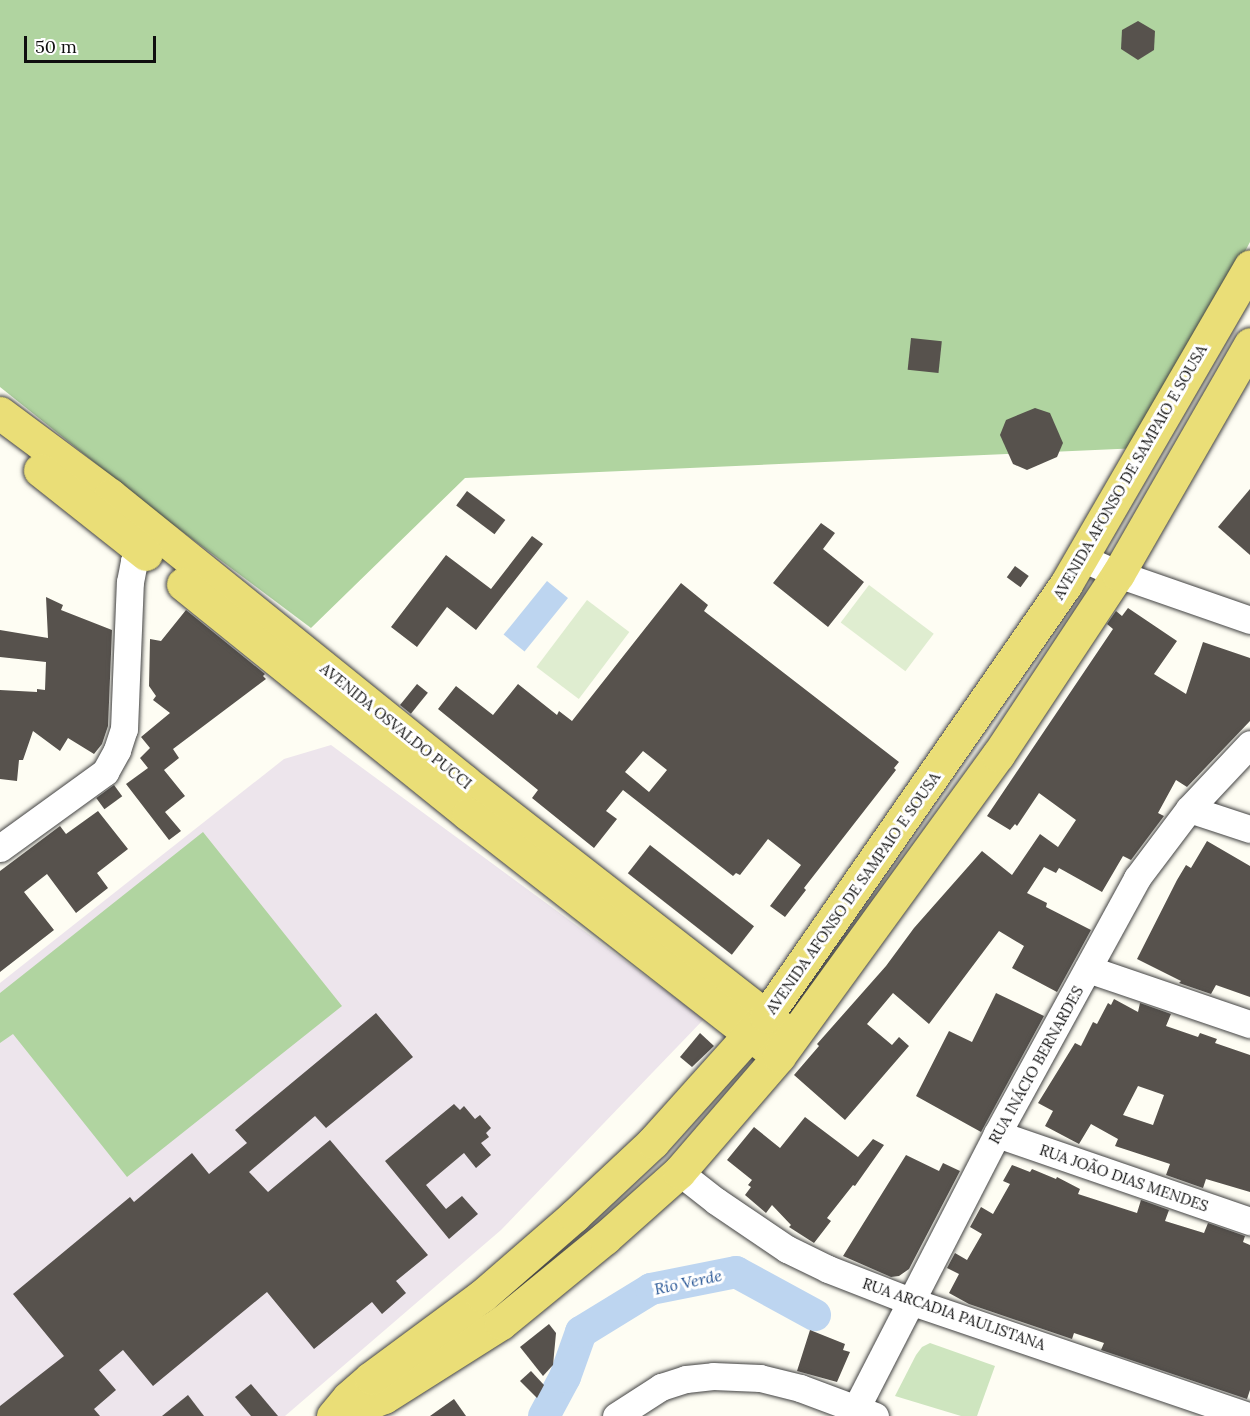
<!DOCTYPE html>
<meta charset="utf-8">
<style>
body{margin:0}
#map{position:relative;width:1250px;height:1416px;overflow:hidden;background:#fefdf3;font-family:Lora,serif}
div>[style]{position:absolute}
.industrial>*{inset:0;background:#ede5ec}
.green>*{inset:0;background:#cee5bf}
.forest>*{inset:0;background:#b0d4a0}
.pitch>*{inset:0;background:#dfedd0;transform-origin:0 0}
.water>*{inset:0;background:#bdd5f0;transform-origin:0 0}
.river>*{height:32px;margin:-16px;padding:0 16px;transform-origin:16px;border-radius:16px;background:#bdd5f0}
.building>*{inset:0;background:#57524d;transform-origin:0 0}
.roads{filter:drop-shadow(0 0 2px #424242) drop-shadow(0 0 2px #424242)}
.minor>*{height:27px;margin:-13.5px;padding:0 13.5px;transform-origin:13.5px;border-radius:13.5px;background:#fff}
.major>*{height:33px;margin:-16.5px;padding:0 16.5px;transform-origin:16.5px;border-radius:16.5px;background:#eade77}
span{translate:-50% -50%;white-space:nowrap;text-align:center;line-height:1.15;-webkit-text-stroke:6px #fff;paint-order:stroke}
.street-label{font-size:15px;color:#0f0f0f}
.water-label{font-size:16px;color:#255494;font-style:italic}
.scale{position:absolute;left:24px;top:36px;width:132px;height:27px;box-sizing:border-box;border:3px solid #0f0f0f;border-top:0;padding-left:8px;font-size:18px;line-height:21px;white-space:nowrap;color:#0f0f0f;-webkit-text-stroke:4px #fff;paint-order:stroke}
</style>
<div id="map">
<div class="industrial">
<i style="clip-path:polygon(331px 745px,704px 1019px,501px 1230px,285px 1416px,0 1416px,0 983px,284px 759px)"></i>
</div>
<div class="green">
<i style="clip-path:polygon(930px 1343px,995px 1366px,977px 1416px,961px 1416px,895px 1396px,916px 1355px,922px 1347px)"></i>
</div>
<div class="forest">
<i style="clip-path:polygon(0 0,1250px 0,1250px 242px,1140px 448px,465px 478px,311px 628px,164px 518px,0 387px)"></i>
<i style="clip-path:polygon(203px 832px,342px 1006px,127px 1177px,13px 1034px,0 1043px,0 993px)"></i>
</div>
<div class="pitch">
<i style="left:869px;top:585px;width:81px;height:47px;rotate:37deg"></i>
<i style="left:587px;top:600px;width:53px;height:84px;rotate:37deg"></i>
</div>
<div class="water">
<i style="left:547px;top:581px;width:27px;height:69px;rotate:39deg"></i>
</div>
<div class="river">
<i style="left:544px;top:1416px;width:44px;rotate:-61.7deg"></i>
<i style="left:565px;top:1377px;width:48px;rotate:-70.4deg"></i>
<i style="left:581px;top:1332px;width:82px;rotate:-31.6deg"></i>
<i style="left:651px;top:1289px;width:87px;rotate:-11.3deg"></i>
<i style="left:736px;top:1272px;width:90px;rotate:28.6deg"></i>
</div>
<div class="building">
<i style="clip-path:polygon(1138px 21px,1155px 31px,1154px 50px,1138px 60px,1121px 49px,1122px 30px)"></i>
<i style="left:911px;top:338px;width:31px;height:32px;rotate:6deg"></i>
<i style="clip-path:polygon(1035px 408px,1050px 413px,1063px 443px,1057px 457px,1027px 470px,1013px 464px,1000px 435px,1006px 420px)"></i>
<i style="clip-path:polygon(1250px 489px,1250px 555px,1218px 527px)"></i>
<i style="left:467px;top:491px;width:48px;height:18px;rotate:37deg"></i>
<i style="clip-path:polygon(821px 523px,835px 533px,823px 549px,864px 582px,828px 627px,773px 583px)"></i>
<i style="clip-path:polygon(532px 536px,543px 544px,476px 630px,447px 607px,417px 647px,391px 627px,446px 555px,491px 589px)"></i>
<i style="left:1015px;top:566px;width:17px;height:14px;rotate:36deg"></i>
<i style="clip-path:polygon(evenodd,681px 583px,708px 605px,704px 611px,899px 762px,894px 768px,896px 770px,804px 888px,806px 890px,785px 917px,770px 906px,801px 865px,768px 839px,740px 875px,736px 873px,733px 876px,623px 790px,606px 811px,617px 819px,594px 848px,532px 798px,538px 790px,438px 709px,456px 686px,493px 715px,518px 684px,557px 715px,559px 711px,572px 721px,681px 583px,643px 751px,667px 770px,649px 792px,625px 772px,643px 751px)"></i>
<i style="clip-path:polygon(46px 597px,63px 605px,61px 610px,112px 630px,108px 726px,102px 744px,94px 754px,68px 738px,60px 751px,33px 731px,23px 760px,19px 760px,17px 781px,0 779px,0 690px,37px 692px,37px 689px,45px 690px,46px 662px,0 657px,0 630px,48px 638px)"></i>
<i style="clip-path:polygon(1128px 608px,1177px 641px,1154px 674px,1186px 694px,1203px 642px,1250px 658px,1250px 721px,1187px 787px,1176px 780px,1158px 813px,1164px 816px,1131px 860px,1123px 856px,1102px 892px,1059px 868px,1056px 873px,1044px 867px,1027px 893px,1047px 903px,1046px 907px,1091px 930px,1057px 992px,1012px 968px,1024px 946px,999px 931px,929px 1024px,893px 993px,867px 1024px,892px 1045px,899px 1037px,909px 1046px,845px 1120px,794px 1075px,819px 1046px,817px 1044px,886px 966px,914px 928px,982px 851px,1012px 875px,1040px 834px,1058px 847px,1076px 820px,1039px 793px,1017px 826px,1015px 824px,1010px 830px,987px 816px,1113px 629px,1107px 624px,1116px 611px,1122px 616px)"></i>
<i style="clip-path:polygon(186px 610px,265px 674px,263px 676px,266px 679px,173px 749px,179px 758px,164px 770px,185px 796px,165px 812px,181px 831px,169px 840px,126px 784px,148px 768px,140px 758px,150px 748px,141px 737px,170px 713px,153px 700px,156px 696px,149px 686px,150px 639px,161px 641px)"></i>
<i style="left:417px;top:684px;width:14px;height:27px;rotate:39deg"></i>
<i style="left:114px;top:785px;width:14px;height:22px;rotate:54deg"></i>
<i style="clip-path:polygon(98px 811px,128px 849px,97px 873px,108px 888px,76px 913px,47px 874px,24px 892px,54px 930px,0 972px,0 871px,60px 826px,66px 834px)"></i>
<i style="clip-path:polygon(1207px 841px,1250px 866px,1250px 997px,1216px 985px,1211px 994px,1179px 983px,1181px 981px,1137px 959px,1177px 880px,1186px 865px,1191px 868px)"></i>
<i style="left:650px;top:845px;width:132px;height:36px;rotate:38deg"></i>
<i style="clip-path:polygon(996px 993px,1044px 1016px,981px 1132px,916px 1096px,949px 1031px,972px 1042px)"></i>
<i style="clip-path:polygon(evenodd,1114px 999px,1138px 1012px,1140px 1003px,1171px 1014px,1166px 1026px,1198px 1037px,1200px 1033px,1217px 1039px,1215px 1043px,1250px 1055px,1250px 1192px,1206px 1179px,1203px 1188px,1166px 1175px,1170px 1164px,1115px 1146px,1118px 1139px,1091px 1124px,1079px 1144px,1045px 1126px,1053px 1111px,1038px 1103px,1075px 1043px,1081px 1046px,1093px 1022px,1097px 1024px,1108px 1003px,1111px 1005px,1114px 999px,1138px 1086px,1164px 1095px,1153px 1125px,1123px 1115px,1138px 1086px)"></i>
<i style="clip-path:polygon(376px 1013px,413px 1057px,326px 1128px,315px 1116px,249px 1172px,268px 1192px,330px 1140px,428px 1255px,396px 1281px,406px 1293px,382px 1314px,372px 1302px,314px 1349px,267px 1292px,153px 1386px,123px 1350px,99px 1370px,116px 1390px,94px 1409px,100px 1416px,0 1416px,0 1406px,64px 1356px,13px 1294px,130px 1197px,134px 1202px,192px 1153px,209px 1174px,247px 1143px,235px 1130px)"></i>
<i style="clip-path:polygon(700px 1033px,714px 1046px,692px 1067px,680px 1057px)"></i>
<i style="clip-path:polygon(454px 1104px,460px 1110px,464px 1106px,475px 1119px,480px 1115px,491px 1128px,486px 1133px,489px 1137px,481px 1143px,491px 1155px,476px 1168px,464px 1153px,426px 1185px,446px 1209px,462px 1196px,478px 1214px,449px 1239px,385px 1161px)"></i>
<i style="clip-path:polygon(805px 1117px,858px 1157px,873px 1139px,884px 1145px,855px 1186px,853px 1185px,827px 1218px,831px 1221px,814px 1243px,789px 1227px,791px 1225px,772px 1205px,766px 1213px,745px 1195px,751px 1187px,748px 1185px,752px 1180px,727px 1160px,754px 1127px,780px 1148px)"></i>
<i style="clip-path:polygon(906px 1155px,939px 1171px,943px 1163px,960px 1171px,909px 1269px,899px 1276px,891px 1277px,843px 1256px)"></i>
<i style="clip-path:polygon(1012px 1165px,1030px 1172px,1032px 1169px,1056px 1179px,1057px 1177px,1080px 1189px,1078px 1194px,1137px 1213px,1141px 1200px,1169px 1210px,1165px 1221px,1204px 1233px,1208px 1223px,1245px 1236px,1243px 1242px,1250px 1245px,1250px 1390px,1247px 1399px,1101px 1350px,1104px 1343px,1074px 1333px,1072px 1339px,969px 1304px,949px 1293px,959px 1274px,947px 1268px,955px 1253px,967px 1260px,982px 1234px,970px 1227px,981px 1207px,993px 1214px,1010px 1184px,1003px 1181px)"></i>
<i style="clip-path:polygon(549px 1324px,556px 1333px,553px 1365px,543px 1376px,520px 1347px)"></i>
<i style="clip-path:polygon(810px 1330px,845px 1344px,843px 1350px,850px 1352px,837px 1382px,797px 1371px)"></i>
<i style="clip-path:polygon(531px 1371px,544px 1385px,537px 1398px,520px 1381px)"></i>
<i style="clip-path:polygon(251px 1384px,278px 1416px,251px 1416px,235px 1397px)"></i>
<i style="clip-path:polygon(188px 1395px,204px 1416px,162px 1416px)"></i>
<i style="clip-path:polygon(454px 1399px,466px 1416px,430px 1416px)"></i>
</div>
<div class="roads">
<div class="minor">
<i style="left:1082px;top:558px;width:39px;rotate:24deg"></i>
<i style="left:1118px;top:574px;width:140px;rotate:19.2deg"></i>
<i style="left:1189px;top:809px;width:64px;rotate:18.2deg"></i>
<i style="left:0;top:848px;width:130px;rotate:-35.9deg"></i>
<i style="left:105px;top:772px;width:25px;rotate:-61deg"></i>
<i style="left:117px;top:750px;width:22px;rotate:-72deg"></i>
<i style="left:124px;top:729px;width:147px;rotate:-87.7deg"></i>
<i style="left:130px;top:582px;width:21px;rotate:-79deg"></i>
<i style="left:134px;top:561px;width:32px;rotate:-66deg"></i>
<i style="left:1088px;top:969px;width:171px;rotate:18.8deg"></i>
<i style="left:997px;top:1134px;width:268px;rotate:19deg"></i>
<i style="left:679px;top:1172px;width:47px;rotate:38.1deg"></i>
<i style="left:716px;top:1201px;width:86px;rotate:34.1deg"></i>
<i style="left:787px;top:1249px;width:46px;rotate:26deg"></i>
<i style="left:828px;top:1269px;width:88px;rotate:21.3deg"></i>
<i style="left:910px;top:1301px;width:357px;rotate:18.8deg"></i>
<i style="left:616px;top:1416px;width:54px;rotate:-32.8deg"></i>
<i style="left:661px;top:1387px;width:26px;rotate:-18deg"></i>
<i style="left:686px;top:1379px;width:27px;rotate:-6deg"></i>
<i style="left:713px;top:1376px;width:47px;rotate:2.4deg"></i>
<i style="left:760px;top:1378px;width:41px;rotate:14deg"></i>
<i style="left:800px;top:1388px;width:80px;rotate:20.5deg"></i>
<i style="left:852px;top:1416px;width:317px;rotate:-62.8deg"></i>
<i style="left:997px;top:1134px;width:292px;rotate:-61.3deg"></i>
<i style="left:1137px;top:878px;width:86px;rotate:-53deg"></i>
<i style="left:1189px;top:809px;width:89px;rotate:-46.8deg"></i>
</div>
<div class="major">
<i style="left:0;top:413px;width:137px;rotate:36.7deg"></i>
<i style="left:110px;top:495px;width:455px;rotate:38.9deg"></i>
<i style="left:464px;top:781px;width:405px;rotate:37.9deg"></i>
<i style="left:40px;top:470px;width:135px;rotate:38.4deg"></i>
<i style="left:183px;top:584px;width:366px;rotate:38.9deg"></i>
<i style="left:468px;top:814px;width:380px;rotate:38deg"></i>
<i style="left:344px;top:1413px;width:43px;rotate:-21.8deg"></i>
<i style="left:384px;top:1397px;width:138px;rotate:-32.3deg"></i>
<i style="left:501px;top:1323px;width:134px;rotate:-39.3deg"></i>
<i style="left:605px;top:1238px;width:99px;rotate:-41.7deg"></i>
<i style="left:679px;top:1172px;width:153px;rotate:-49.2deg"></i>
<i style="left:779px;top:1056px;width:372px;rotate:-54deg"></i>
<i style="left:998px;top:755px;width:217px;rotate:-56.5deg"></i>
<i style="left:1118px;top:574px;width:265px;rotate:-60.1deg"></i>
<i style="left:333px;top:1416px;width:23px;rotate:-50deg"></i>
<i style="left:348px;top:1398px;width:30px;rotate:-41deg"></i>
<i style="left:371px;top:1378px;width:138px;rotate:-36.5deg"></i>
<i style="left:482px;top:1296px;width:122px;rotate:-41deg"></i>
<i style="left:574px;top:1216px;width:108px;rotate:-43.1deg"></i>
<i style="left:653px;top:1142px;width:169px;rotate:-48.1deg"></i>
<i style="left:766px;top:1016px;width:526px;rotate:-55.22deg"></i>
<i style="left:1066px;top:584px;width:367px;rotate:-59.9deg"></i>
</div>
</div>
<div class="street-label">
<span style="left:1130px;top:472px;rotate:-60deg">AVENIDA AFONSO DE SAMPAIO E SOUSA</span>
<span style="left:396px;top:726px;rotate:39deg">AVENIDA OSVALDO PUCCI</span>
<span style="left:853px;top:893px;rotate:-55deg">AVENIDA AFONSO DE SAMPAIO E SOUSA</span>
<span style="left:1036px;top:1065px;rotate:-61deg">RUA INÁCIO BERNARDES</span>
<span style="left:1124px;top:1178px;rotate:19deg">RUA JOÃO DIAS MENDES</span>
<span style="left:954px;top:1314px;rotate:19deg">RUA ARCADIA PAULISTANA</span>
</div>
<div class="water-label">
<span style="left:688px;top:1282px;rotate:-12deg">Rio Verde</span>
</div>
<div class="scale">50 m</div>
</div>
